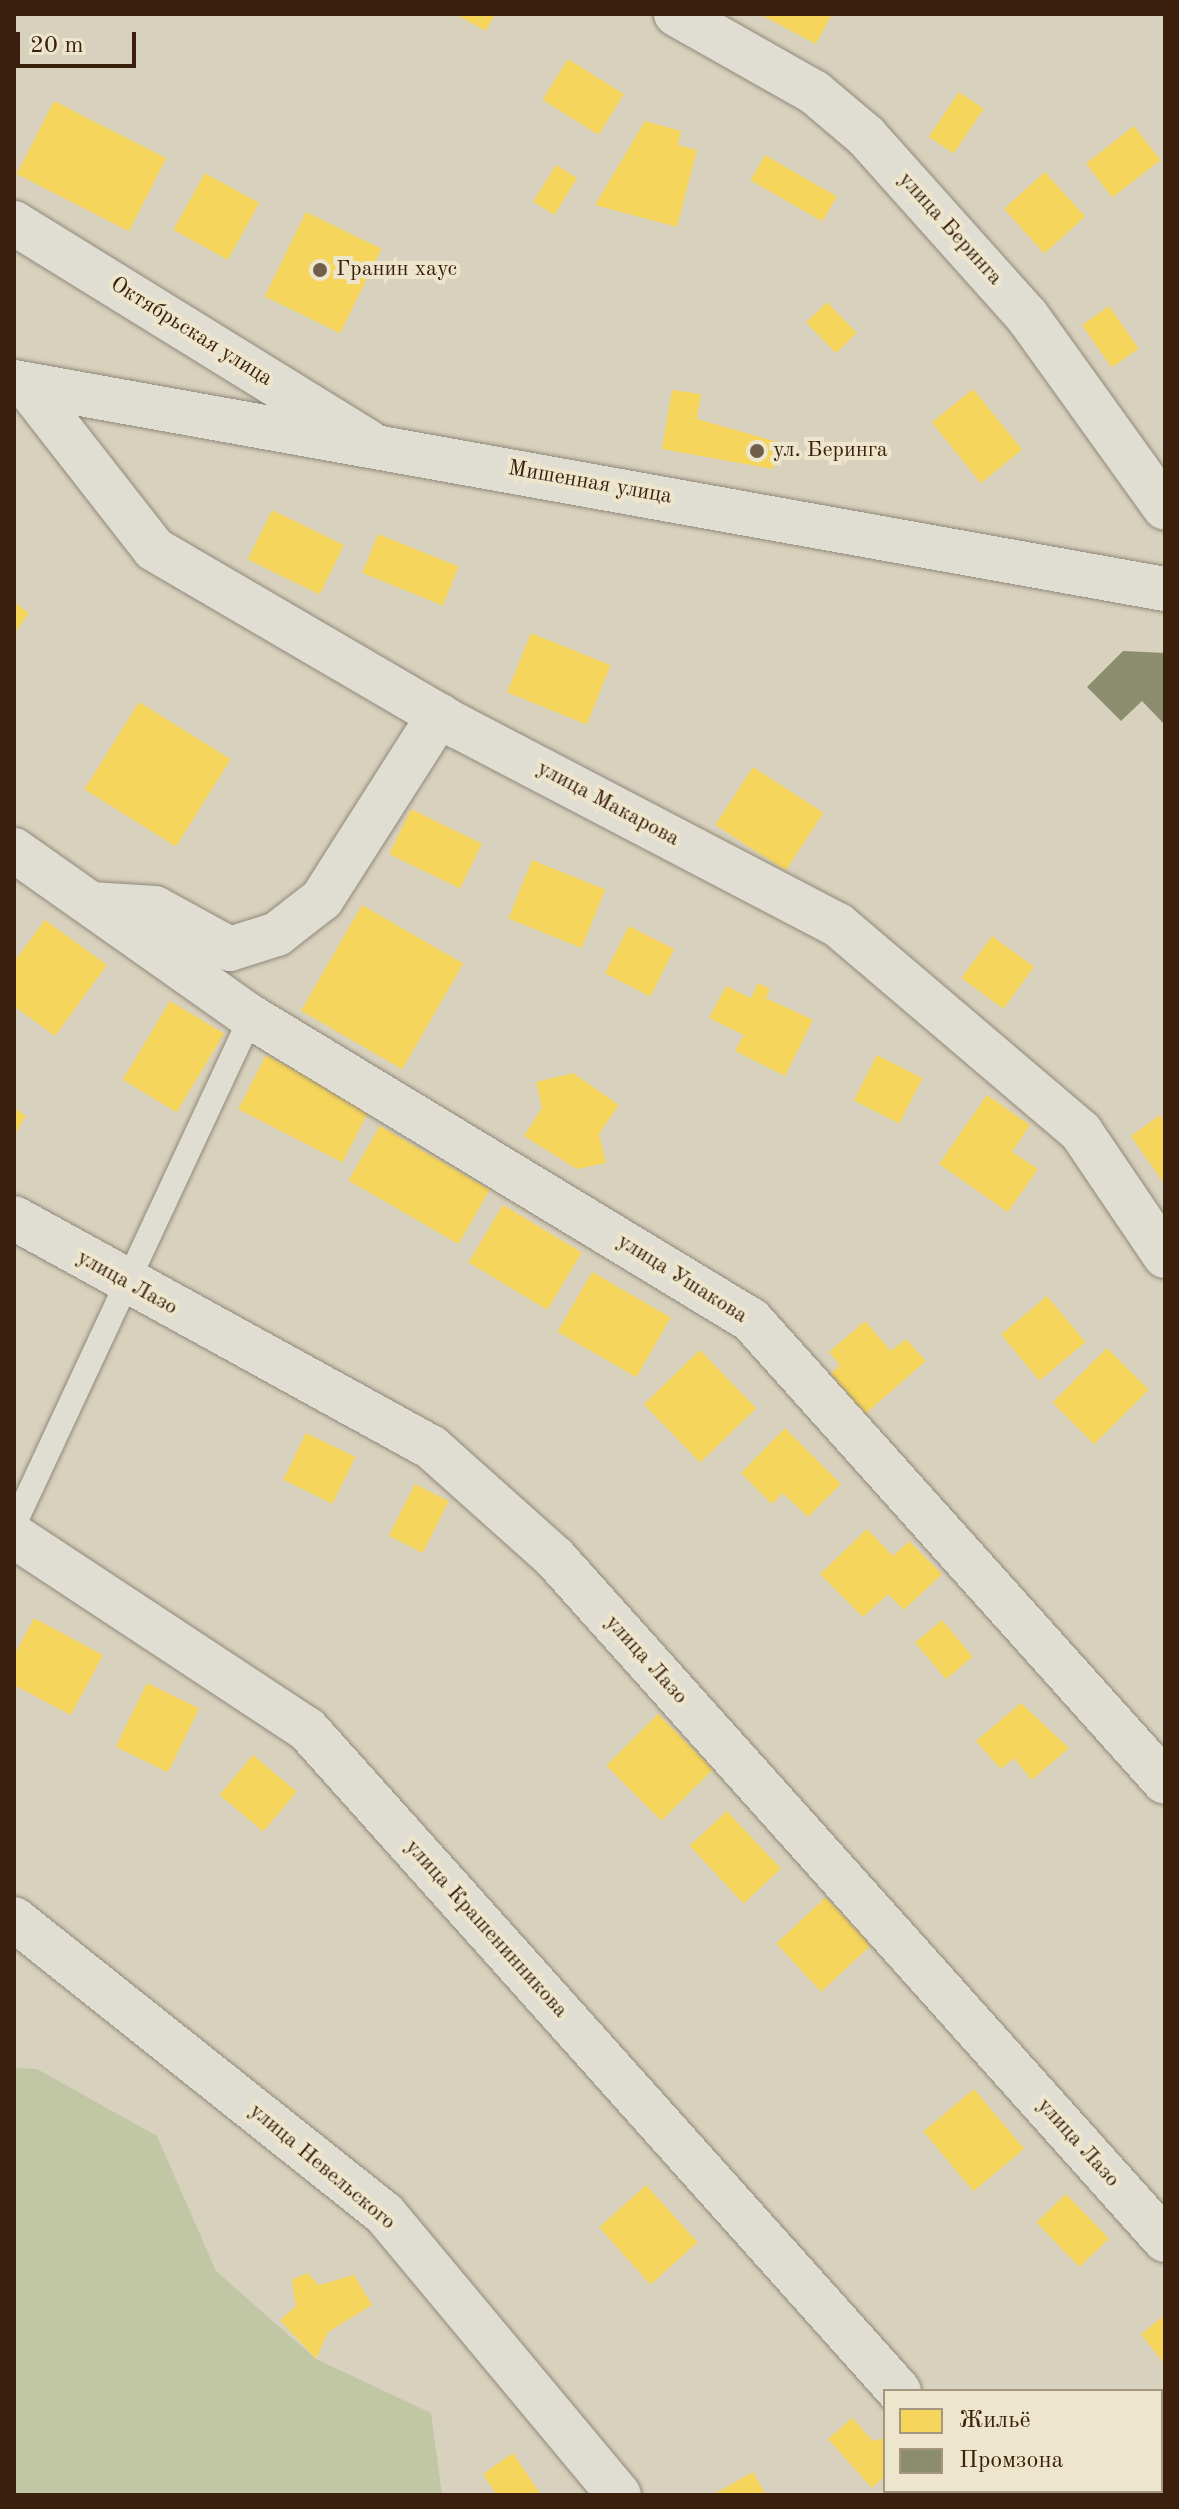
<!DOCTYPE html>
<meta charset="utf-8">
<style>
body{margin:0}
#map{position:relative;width:1179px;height:2509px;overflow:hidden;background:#d8d1bd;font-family:"Old Standard TT",serif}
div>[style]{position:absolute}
.green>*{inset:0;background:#c1c7a4}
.homes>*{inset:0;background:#f6d55c;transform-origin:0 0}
.industry>*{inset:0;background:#8c8c6e}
.roads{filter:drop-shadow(0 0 2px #90887a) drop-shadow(0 0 2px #90887a)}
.service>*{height:24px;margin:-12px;padding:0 12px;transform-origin:12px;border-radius:12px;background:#e0ddd3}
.minor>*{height:44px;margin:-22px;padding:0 22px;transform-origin:22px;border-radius:22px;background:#e0ddd3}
.secondary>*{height:44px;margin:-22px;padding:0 22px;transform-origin:22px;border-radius:22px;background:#e0ddd3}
.dots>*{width:22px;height:22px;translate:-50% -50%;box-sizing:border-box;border:4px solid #ede5cc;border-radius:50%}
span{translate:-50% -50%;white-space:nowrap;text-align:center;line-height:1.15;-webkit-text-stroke:8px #ede5cc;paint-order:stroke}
.street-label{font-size:22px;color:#3a200c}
.poi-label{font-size:22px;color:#3a200c}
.left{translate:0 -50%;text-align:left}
.frame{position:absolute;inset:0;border:16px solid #3a200c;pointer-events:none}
.legend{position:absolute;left:883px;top:2389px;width:280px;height:104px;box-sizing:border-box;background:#ede5cc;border:2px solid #a5967f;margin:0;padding:10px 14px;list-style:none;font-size:24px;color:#3a200c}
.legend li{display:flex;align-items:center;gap:16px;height:40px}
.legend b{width:40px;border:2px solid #a5967f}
.scale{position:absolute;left:16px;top:32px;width:120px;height:36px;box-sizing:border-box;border:4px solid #3a200c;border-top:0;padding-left:10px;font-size:24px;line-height:28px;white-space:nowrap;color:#3a200c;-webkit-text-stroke:6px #ede5cc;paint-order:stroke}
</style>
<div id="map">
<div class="green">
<i style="clip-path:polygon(14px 2068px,37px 2069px,157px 2136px,216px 2271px,316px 2359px,431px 2413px,442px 2495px,14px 2495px)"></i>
</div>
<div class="homes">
<i style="clip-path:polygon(455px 14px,495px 14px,486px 31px)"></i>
<i style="clip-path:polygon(759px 14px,832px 14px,816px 44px)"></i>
<i style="left:568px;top:59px;width:66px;height:48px;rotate:32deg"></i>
<i style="left:959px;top:92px;width:30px;height:54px;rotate:34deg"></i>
<i style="left:54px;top:101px;width:126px;height:82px;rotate:27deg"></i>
<i style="clip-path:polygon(645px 121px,681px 131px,678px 145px,697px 150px,677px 227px,595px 205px)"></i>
<i style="left:1134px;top:126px;width:43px;height:61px;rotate:52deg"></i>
<i style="left:765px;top:155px;width:83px;height:29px;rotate:30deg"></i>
<i style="left:556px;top:165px;width:25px;height:43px;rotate:32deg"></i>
<i style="left:1045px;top:172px;width:60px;height:55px;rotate:48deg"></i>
<i style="left:205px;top:173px;width:62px;height:65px;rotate:29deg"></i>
<i style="left:306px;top:212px;width:84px;height:94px;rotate:26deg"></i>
<i style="left:827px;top:302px;width:43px;height:29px;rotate:46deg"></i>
<i style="left:1109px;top:306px;width:52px;height:33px;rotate:55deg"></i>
<i style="left:973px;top:389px;width:78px;height:53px;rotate:51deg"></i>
<i style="clip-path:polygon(672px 390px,701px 394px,697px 419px,778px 442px,773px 469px,662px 449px)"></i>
<i style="left:272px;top:510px;width:80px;height:55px;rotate:26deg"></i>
<i style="left:378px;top:534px;width:87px;height:42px;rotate:22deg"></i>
<i style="clip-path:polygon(14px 602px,29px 613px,14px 634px)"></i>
<i style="left:531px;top:633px;width:86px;height:64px;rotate:22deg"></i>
<i style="left:139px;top:702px;width:108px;height:103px;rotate:32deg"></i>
<i style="left:753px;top:767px;width:84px;height:69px;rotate:33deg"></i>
<i style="left:411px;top:809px;width:79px;height:50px;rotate:26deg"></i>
<i style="left:532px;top:860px;width:79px;height:63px;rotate:22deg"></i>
<i style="left:362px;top:905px;width:117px;height:122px;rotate:30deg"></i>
<i style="clip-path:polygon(45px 920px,107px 965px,55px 1036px,14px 1006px,14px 962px)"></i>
<i style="left:629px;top:926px;width:51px;height:53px;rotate:27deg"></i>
<i style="left:992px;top:936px;width:52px;height:52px;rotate:36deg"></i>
<i style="clip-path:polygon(758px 983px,770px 989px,766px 998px,813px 1020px,785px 1076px,735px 1051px,744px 1035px,709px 1018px,726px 986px,751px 998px)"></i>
<i style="left:170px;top:1001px;width:63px;height:92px;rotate:31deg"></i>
<i style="left:266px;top:1055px;width:117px;height:61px;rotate:27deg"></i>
<i style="left:877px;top:1055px;width:51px;height:51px;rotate:27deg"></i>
<i style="clip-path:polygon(573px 1073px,619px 1105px,599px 1134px,606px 1163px,577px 1169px,524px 1136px,542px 1108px,536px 1082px)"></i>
<i style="clip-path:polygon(987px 1095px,1030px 1125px,1012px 1152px,1038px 1169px,1008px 1212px,939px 1164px)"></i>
<i style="clip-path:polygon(14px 1108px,26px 1116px,14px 1136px)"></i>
<i style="clip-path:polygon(1160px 1115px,1165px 1123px,1165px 1185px,1131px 1136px)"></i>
<i style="left:380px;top:1126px;width:127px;height:63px;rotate:30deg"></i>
<i style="left:503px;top:1205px;width:92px;height:67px;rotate:31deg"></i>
<i style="left:592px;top:1272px;width:91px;height:69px;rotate:30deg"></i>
<i style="left:1047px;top:1296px;width:60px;height:60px;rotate:50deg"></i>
<i style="clip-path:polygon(865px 1321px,891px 1351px,906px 1339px,926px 1361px,865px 1414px,830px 1374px,840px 1365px,829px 1352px)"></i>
<i style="left:1107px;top:1348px;width:59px;height:77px;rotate:45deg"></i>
<i style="left:700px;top:1350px;width:81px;height:78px;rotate:46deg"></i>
<i style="clip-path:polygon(785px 1428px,841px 1484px,808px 1517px,783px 1493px,772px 1504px,741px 1473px)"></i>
<i style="left:306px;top:1433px;width:55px;height:52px;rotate:26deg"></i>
<i style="left:415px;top:1484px;width:38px;height:58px;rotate:27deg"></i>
<i style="clip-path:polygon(867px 1529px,893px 1556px,909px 1541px,942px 1574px,904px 1610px,888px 1594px,863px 1617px,820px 1574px)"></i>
<i style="clip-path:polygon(34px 1618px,103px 1655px,71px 1715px,14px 1685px,14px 1656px)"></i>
<i style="left:942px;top:1620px;width:48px;height:35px;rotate:50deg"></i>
<i style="left:147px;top:1683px;width:58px;height:71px;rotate:26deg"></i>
<i style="clip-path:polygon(1021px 1703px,1069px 1748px,1032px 1780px,1014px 1758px,1001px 1769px,976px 1741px)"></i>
<i style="left:658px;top:1714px;width:78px;height:73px;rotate:45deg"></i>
<i style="left:253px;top:1755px;width:57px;height:52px;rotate:40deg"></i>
<i style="left:727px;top:1811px;width:79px;height:51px;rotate:47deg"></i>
<i style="left:826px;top:1897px;width:66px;height:68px;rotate:47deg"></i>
<i style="left:974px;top:2089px;width:78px;height:66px;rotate:50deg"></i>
<i style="left:646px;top:2185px;width:77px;height:63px;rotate:48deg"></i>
<i style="left:1066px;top:2194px;width:62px;height:41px;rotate:46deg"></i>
<i style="clip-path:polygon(307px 2273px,319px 2285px,354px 2275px,372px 2305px,328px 2332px,316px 2359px,280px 2320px,296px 2306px,292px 2280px)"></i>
<i style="clip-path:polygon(1165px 2315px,1165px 2365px,1141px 2334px)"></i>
<i style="clip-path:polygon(852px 2418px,873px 2441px,885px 2438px,885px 2476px,872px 2488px,828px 2439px)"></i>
<i style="clip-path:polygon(513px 2453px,541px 2495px,497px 2495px,483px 2474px)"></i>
<i style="clip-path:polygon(753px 2472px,766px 2495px,712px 2495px)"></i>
</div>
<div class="industry">
<i style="clip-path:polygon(1123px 651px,1165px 653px,1165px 725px,1142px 701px,1121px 721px,1087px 687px)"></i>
</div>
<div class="roads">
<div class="service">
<i style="left:14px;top:1525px;width:561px;rotate:-64.99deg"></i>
</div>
<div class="minor">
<i style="left:676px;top:14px;width:159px;rotate:29.5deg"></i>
<i style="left:814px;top:92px;width:68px;rotate:40.2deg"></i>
<i style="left:866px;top:136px;width:241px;rotate:48.2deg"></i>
<i style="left:1027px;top:316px;width:236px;rotate:54.3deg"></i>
<i style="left:14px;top:223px;width:416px;rotate:31.7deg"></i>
<i style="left:26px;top:385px;width:208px;rotate:52deg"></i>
<i style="left:154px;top:549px;width:353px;rotate:30.3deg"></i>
<i style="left:459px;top:727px;width:428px;rotate:27.6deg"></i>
<i style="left:838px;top:925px;width:319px;rotate:40.4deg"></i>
<i style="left:1081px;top:1132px;width:150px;rotate:55.9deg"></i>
<i style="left:14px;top:850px;width:290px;rotate:35.2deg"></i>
<i style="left:251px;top:1017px;width:585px;rotate:31.22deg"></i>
<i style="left:751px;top:1320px;width:620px;rotate:48.14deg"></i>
<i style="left:91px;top:904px;width:64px;rotate:3.6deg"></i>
<i style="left:155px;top:908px;width:85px;rotate:28.7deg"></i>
<i style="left:230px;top:949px;width:49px;rotate:-17.7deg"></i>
<i style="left:277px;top:934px;width:57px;rotate:-37.9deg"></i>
<i style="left:322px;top:899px;width:218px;rotate:-57.5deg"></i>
<i style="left:14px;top:1218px;width:476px;rotate:28.8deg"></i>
<i style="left:431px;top:1447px;width:166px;rotate:41.8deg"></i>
<i style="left:555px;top:1558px;width:915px;rotate:48.19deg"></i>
<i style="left:14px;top:1536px;width:351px;rotate:33.4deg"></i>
<i style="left:307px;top:1729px;width:888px;rotate:48.2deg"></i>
<i style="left:14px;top:1919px;width:473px;rotate:38.5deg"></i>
<i style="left:384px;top:2213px;width:367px;rotate:50.2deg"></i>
<i style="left:988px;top:2491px;width:6px;rotate:45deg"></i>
</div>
<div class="secondary">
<i style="left:14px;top:382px;width:1169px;rotate:10.2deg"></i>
</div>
</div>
<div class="dots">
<i style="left:320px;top:270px;background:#715e4a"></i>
<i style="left:757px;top:451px;background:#715e4a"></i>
</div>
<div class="street-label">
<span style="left:950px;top:229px;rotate:48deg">улица Беринга</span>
<span style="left:191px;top:332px;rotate:32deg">Октябрьская улица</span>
<span style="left:590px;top:483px;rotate:10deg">Мишенная улица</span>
<span style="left:608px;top:804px;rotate:28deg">улица Макарова</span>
<span style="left:682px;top:1279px;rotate:32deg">улица Ушакова</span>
<span style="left:127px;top:1283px;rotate:29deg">улица Лазо</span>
<span style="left:646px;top:1660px;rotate:48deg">улица Лазо</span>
<span style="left:486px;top:1929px;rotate:48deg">улица Крашенинникова</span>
<span style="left:1078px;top:2143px;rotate:48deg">улица Лазо</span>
<span style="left:322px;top:2167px;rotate:40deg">улица Невельского</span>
</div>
<div class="poi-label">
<span class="left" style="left:336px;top:270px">Гранин хаус</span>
<span class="left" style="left:773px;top:451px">ул. Беринга</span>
</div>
<div class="frame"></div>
<ul class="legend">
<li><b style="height:22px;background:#f6d55c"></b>Жильё</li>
<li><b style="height:22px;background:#8c8c6e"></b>Промзона</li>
</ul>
<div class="scale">20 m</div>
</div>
